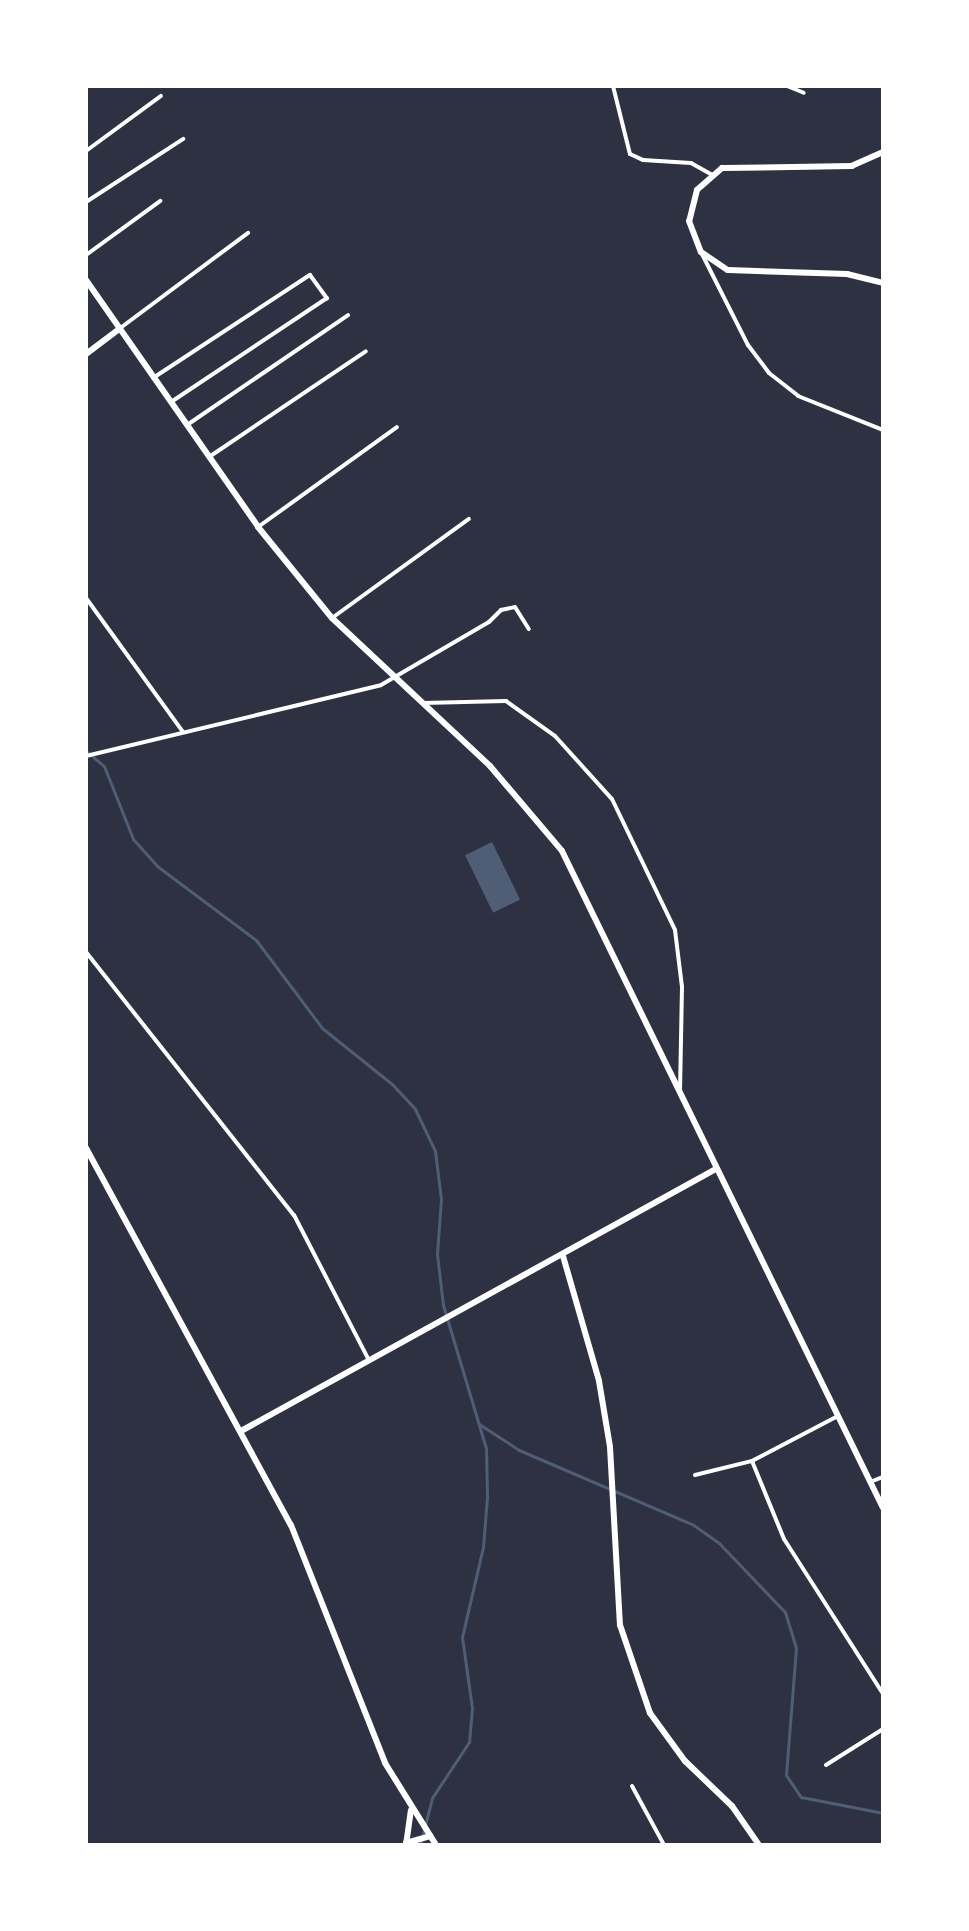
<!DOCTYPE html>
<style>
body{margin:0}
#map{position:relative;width:969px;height:1931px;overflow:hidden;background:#2d3142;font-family:"PT Sans Narrow",sans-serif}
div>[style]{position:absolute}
.water>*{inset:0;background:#4f5d75;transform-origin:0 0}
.stream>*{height:3px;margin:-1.5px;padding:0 1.5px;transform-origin:1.5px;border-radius:1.5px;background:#4f5d75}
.minor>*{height:4px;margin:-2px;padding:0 2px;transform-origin:2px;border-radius:2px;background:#fff}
.tertiary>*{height:6px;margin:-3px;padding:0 3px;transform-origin:3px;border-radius:3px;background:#fff}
span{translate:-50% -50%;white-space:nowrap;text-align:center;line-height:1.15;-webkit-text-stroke:6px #fff;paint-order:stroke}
.frame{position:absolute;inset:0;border:88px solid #fff;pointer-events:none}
</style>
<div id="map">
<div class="water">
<i style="left:492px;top:842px;width:64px;height:30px;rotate:64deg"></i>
</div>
<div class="stream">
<i style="left:86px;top:751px;width:23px;rotate:40deg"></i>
<i style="left:104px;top:766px;width:79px;rotate:68.3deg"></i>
<i style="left:133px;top:839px;width:36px;rotate:48deg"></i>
<i style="left:157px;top:866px;width:124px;rotate:36.8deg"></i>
<i style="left:256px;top:940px;width:110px;rotate:53.1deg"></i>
<i style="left:322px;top:1028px;width:90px;rotate:38.7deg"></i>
<i style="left:392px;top:1084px;width:34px;rotate:47deg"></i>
<i style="left:415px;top:1109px;width:47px;rotate:64.5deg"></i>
<i style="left:435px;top:1151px;width:48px;rotate:82.9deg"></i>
<i style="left:441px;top:1199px;width:55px;rotate:94.2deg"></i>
<i style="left:437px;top:1254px;width:51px;rotate:83.3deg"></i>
<i style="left:443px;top:1305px;width:149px;rotate:73.3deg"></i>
<i style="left:486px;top:1448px;width:49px;rotate:88.8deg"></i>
<i style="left:487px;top:1497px;width:50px;rotate:94.6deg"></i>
<i style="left:483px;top:1547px;width:92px;rotate:103.1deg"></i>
<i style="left:462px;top:1637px;width:72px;rotate:82deg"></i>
<i style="left:472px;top:1708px;width:34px;rotate:95deg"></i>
<i style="left:469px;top:1742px;width:67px;rotate:123.5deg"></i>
<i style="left:432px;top:1798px;width:49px;rotate:104.3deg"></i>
<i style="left:479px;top:1424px;width:48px;rotate:33deg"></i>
<i style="left:519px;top:1450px;width:188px;rotate:23.2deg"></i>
<i style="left:692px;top:1524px;width:33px;rotate:35deg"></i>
<i style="left:719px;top:1543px;width:95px;rotate:46.3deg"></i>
<i style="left:785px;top:1612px;width:38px;rotate:73deg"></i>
<i style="left:796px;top:1648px;width:127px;rotate:94.5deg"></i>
<i style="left:786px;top:1775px;width:27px;rotate:56deg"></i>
<i style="left:801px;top:1797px;width:84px;rotate:11deg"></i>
</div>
<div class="minor">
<i style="left:613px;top:86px;width:70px;rotate:76deg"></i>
<i style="left:630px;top:154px;width:14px;rotate:25deg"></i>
<i style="left:643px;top:160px;width:48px;rotate:3.6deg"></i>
<i style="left:691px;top:163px;width:23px;rotate:29deg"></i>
<i style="left:787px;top:86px;width:18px;rotate:22deg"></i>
<i style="left:86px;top:151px;width:93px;rotate:-36.3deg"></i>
<i style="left:86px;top:202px;width:116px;rotate:-33deg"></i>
<i style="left:702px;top:254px;width:102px;rotate:63.2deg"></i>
<i style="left:748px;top:345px;width:35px;rotate:53deg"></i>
<i style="left:769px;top:373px;width:37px;rotate:38deg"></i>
<i style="left:798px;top:396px;width:92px;rotate:21.8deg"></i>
<i style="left:86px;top:255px;width:92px;rotate:-36.1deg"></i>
<i style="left:119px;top:329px;width:161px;rotate:-36.7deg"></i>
<i style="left:153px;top:378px;width:188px;rotate:-33.3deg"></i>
<i style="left:310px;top:275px;width:29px;rotate:54deg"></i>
<i style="left:327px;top:298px;width:187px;rotate:146.3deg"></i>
<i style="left:187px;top:425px;width:195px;rotate:-34.3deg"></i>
<i style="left:209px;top:457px;width:189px;rotate:-34deg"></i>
<i style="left:258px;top:527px;width:171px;rotate:-35.7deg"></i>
<i style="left:86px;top:598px;width:165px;rotate:54.1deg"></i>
<i style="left:332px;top:618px;width:169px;rotate:-35.9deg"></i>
<i style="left:423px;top:703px;width:83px;rotate:-1.4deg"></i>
<i style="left:506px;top:701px;width:60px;rotate:35.5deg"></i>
<i style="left:555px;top:736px;width:85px;rotate:47.9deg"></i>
<i style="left:612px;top:799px;width:145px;rotate:64.3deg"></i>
<i style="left:675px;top:930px;width:57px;rotate:83deg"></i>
<i style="left:682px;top:987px;width:102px;rotate:91.1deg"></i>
<i style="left:86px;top:756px;width:303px;rotate:-13.5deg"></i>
<i style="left:381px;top:685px;width:125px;rotate:-30.3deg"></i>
<i style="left:489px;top:622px;width:17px;rotate:-45deg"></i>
<i style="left:501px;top:610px;width:14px;rotate:-12deg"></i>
<i style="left:515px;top:607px;width:26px;rotate:58deg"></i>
<i style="left:86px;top:952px;width:335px;rotate:51.7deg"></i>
<i style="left:294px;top:1215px;width:163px;rotate:62.7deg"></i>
<i style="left:836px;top:1417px;width:95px;rotate:152.4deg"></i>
<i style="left:752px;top:1461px;width:84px;rotate:67.7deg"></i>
<i style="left:784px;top:1539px;width:184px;rotate:57.4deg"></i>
<i style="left:695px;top:1475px;width:59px;rotate:-13.8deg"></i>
<i style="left:870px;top:1482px;width:14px;rotate:-21deg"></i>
<i style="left:826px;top:1765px;width:67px;rotate:-32.3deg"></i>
<i style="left:632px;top:1786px;width:67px;rotate:61.5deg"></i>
</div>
<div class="tertiary">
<i style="left:883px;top:152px;width:34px;rotate:156deg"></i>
<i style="left:852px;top:166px;width:130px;rotate:179.1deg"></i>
<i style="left:722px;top:168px;width:33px;rotate:139deg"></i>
<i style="left:697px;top:190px;width:32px;rotate:104deg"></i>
<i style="left:689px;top:221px;width:33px;rotate:69deg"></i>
<i style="left:701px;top:252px;width:32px;rotate:34deg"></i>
<i style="left:728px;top:270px;width:119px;rotate:1.9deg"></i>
<i style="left:847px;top:274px;width:37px;rotate:14deg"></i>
<i style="left:86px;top:280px;width:301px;rotate:55.1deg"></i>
<i style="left:258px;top:527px;width:117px;rotate:50.9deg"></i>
<i style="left:332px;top:618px;width:216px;rotate:43.1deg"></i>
<i style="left:490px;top:766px;width:111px;rotate:49.7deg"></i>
<i style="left:562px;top:851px;width:731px;rotate:63.96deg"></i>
<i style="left:86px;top:354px;width:41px;rotate:-37.1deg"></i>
<i style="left:86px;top:1148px;width:429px;rotate:61.5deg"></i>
<i style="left:291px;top:1525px;width:256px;rotate:68.4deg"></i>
<i style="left:385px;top:1763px;width:97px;rotate:58.1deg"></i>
<i style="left:563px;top:1256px;width:130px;rotate:73.9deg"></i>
<i style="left:599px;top:1381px;width:67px;rotate:80.5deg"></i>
<i style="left:610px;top:1447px;width:178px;rotate:86.8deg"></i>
<i style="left:620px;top:1625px;width:93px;rotate:71.2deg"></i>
<i style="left:650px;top:1713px;width:59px;rotate:53.9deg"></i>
<i style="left:685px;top:1761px;width:65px;rotate:43.8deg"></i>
<i style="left:732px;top:1806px;width:47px;rotate:55.3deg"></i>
<i style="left:241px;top:1431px;width:542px;rotate:-28.88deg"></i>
<i style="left:406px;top:1843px;width:25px;rotate:-16deg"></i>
<i style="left:406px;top:1845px;width:35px;rotate:-82deg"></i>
</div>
<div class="frame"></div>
</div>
